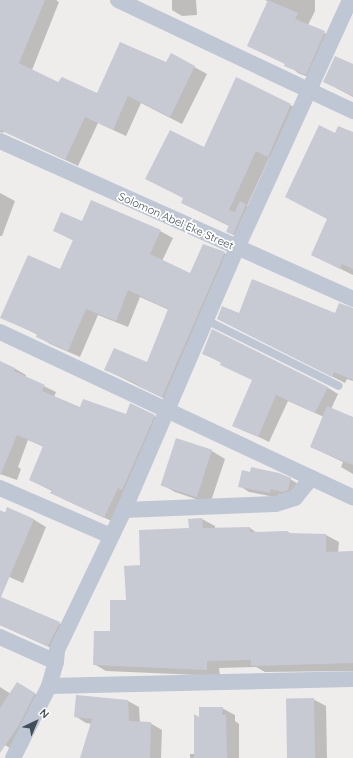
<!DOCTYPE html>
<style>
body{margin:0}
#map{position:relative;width:353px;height:758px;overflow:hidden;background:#efecec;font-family:Quicksand,sans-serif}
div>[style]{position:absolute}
.shadow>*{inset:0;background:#0003}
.building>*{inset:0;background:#c7cad3;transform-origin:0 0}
.service>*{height:8px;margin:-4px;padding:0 4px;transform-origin:4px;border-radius:4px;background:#bec7d3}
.minor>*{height:16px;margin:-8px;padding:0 8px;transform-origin:8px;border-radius:8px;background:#bec7d3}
span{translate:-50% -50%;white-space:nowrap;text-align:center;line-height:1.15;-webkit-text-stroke:3.5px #fff;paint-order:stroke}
.street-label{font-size:11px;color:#434e5b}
.north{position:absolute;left:16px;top:702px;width:40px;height:40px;-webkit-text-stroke:3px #fff;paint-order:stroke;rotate:44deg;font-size:11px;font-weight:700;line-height:16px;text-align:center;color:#434e5b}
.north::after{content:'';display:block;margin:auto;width:14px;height:18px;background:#434e5b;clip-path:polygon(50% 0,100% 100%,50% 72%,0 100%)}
</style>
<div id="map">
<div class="shadow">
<i style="clip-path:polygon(0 0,56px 0,59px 2px,32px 70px,59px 83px,98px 95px,167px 64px,171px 54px,207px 74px,182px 124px,141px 103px,126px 136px,98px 123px,78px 166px,4px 131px,3px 133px,0 132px)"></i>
<i style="clip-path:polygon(172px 0,196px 0,197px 15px,182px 16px,172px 10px)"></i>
<i style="clip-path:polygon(265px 0,315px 0,315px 11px,308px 25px,337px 39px,318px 81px,298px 73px,286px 64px,248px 46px,269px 2px)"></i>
<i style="clip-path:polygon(353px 65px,353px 97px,336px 88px)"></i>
<i style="clip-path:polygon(237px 78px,304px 112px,281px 164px,269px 158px,247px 206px,259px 213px,240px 239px,227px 231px,229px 226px,182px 203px,204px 148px)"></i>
<i style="clip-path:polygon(336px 134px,353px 134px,353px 275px,312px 255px,328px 219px)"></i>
<i style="clip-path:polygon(0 193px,15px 201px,2px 236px,0 236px)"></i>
<i style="clip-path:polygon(82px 222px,160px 231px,173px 238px,162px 261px,190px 274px,224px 253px,237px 260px,175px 404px,106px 370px,148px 364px,169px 310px,140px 297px,128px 327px,98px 315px,80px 357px,50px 344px,38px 336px,38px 335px,2px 317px,61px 270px,74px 241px,55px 231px)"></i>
<i style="clip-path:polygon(353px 309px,353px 381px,347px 379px,345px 383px,218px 319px,239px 314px,336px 314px)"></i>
<i style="clip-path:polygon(203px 353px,327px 387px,338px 394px,331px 409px,353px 418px,353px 474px,341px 467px,343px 462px,311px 447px,324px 417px,288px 401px,269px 442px,234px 425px,253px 380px)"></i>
<i style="clip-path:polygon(0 363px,14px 368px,26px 375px,25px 377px,56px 392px,54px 397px,80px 409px,126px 415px,154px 416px,166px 422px,116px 523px,63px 499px,52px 491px,30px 480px,44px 447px,28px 440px,18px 467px,21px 469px,17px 480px,0 474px)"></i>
<i style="clip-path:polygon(212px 451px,225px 459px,210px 504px,175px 492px,161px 484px)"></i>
<i style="clip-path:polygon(290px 479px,300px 485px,293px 497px,279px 494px,280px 498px,249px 492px,240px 486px)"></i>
<i style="clip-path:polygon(0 511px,33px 519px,46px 527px,23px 583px,0 573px)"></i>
<i style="clip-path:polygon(202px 519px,215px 526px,215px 529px,250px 528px,257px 533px,288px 532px,292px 534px,326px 535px,339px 542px,338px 553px,353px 552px,353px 671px,265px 672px,256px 667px,219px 668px,220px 676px,106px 671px,94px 664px,127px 601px,141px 566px)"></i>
<i style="clip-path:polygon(0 607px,59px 623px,73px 631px,62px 653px,0 625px)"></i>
<i style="clip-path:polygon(0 687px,11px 694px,31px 691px,48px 702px,18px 753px,0 742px)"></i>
<i style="clip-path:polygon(313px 699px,326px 706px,327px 758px,289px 758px)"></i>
<i style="clip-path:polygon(128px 701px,139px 707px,140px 723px,150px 723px,162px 730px,161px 758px,81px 758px,92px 724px,86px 723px,75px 716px)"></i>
<i style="clip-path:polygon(222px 708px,235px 715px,235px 721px,239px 724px,239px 758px,190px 758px,190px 754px,195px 754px,200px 719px)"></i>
</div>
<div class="building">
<i style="clip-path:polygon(0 0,45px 0,19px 63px,58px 82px,62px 77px,97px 93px,120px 42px,166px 62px,171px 53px,195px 66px,170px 117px,128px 96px,113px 130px,85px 117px,65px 160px,0 130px)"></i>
<i style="clip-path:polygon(268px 0,298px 13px,295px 19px,325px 31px,306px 75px,284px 66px,285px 64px,247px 46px)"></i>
<i style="clip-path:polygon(335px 56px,353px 64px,353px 96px,323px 82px)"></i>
<i style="clip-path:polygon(236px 77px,291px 104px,268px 157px,256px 151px,229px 210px,235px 212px,240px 201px,246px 204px,233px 235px,226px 232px,229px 225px,181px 203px,183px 198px,145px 179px,170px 130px,204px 147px)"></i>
<i style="clip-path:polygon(319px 125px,335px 133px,338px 126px,353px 132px,353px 269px,342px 264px,340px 269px,311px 255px,327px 219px,285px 197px)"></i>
<i style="clip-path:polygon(91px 200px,161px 230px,150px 254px,190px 273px,203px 244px,225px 252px,162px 397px,137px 386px,138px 384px,104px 370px,114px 348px,147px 362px,168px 309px,128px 290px,116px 321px,86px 309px,68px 351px,36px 337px,37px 334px,0 318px,28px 255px,60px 269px,73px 240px,53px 231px,61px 212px,82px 221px)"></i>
<i style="clip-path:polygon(252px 279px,335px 313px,339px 303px,353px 308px,353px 380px,334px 372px,332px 377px,217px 319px,222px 306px,239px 313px)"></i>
<i style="clip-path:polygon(212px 329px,328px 387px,315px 413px,276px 395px,258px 437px,232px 426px,252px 380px,220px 365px,221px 362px,202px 354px)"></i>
<i style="clip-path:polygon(0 361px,15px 368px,14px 371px,45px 385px,42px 391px,80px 407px,83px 399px,126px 414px,130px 403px,155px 415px,122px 490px,118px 488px,104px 518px,50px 493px,52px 490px,29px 480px,43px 446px,17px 435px,0 476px)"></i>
<i style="clip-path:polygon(327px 406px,353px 417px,353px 465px,310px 447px)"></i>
<i style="left:176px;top:438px;width:38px;height:50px;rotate:18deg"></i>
<i style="clip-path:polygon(251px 467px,279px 473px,291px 478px,288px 490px,283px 492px,270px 489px,271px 493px,238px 487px,242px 470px,250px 472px)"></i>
<i style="clip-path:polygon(7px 507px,34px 519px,1px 597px,60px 622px,48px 646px,0 625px,0 510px,5px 513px)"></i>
<i style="clip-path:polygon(202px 518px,203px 528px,250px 527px,250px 532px,288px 531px,288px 533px,326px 534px,326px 552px,353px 551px,353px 663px,251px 666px,251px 660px,207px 661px,207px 670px,93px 665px,94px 631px,110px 631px,110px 600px,126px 600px,124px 566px,140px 565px,139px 530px,189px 528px,188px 519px)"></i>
<i style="clip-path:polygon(17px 682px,35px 693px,19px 725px,0 753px,0 708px)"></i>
<i style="clip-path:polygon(76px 695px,128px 700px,129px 721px,151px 722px,150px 758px,80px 758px,92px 719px,74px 717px)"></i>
<i style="left:314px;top:698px;width:60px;height:28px;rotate:89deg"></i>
<i style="clip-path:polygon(199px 707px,223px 707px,222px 715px,226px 715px,227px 758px,194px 758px,194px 714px,199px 717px)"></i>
</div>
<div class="service">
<i style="left:206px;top:320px;width:148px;rotate:26.4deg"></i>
</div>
<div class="minor">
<i style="left:118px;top:0;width:260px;rotate:25.3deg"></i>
<i style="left:0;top:141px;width:387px;rotate:24.1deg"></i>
<i style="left:0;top:332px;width:390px;rotate:25.1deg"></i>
<i style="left:0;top:488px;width:121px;rotate:23.4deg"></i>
<i style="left:124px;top:510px;width:152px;rotate:-2.3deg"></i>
<i style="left:276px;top:504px;width:20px;rotate:-18deg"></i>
<i style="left:295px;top:498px;width:26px;rotate:-51deg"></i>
<i style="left:0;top:637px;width:61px;rotate:24.1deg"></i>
<i style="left:49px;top:686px;width:303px;rotate:-1.3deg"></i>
<i style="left:13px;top:758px;width:80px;rotate:-63.4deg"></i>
<i style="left:49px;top:686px;width:25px;rotate:-74deg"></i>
<i style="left:56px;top:662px;width:12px;rotate:-85deg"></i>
<i style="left:57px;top:650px;width:155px;rotate:-64.4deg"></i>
<i style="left:124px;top:510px;width:285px;rotate:-66.7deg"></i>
<i style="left:237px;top:248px;width:273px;rotate:-65.5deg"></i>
</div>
<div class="street-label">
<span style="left:176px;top:221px;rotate:24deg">Solomon Abel Eke Street</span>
</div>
<div class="north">N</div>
</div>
